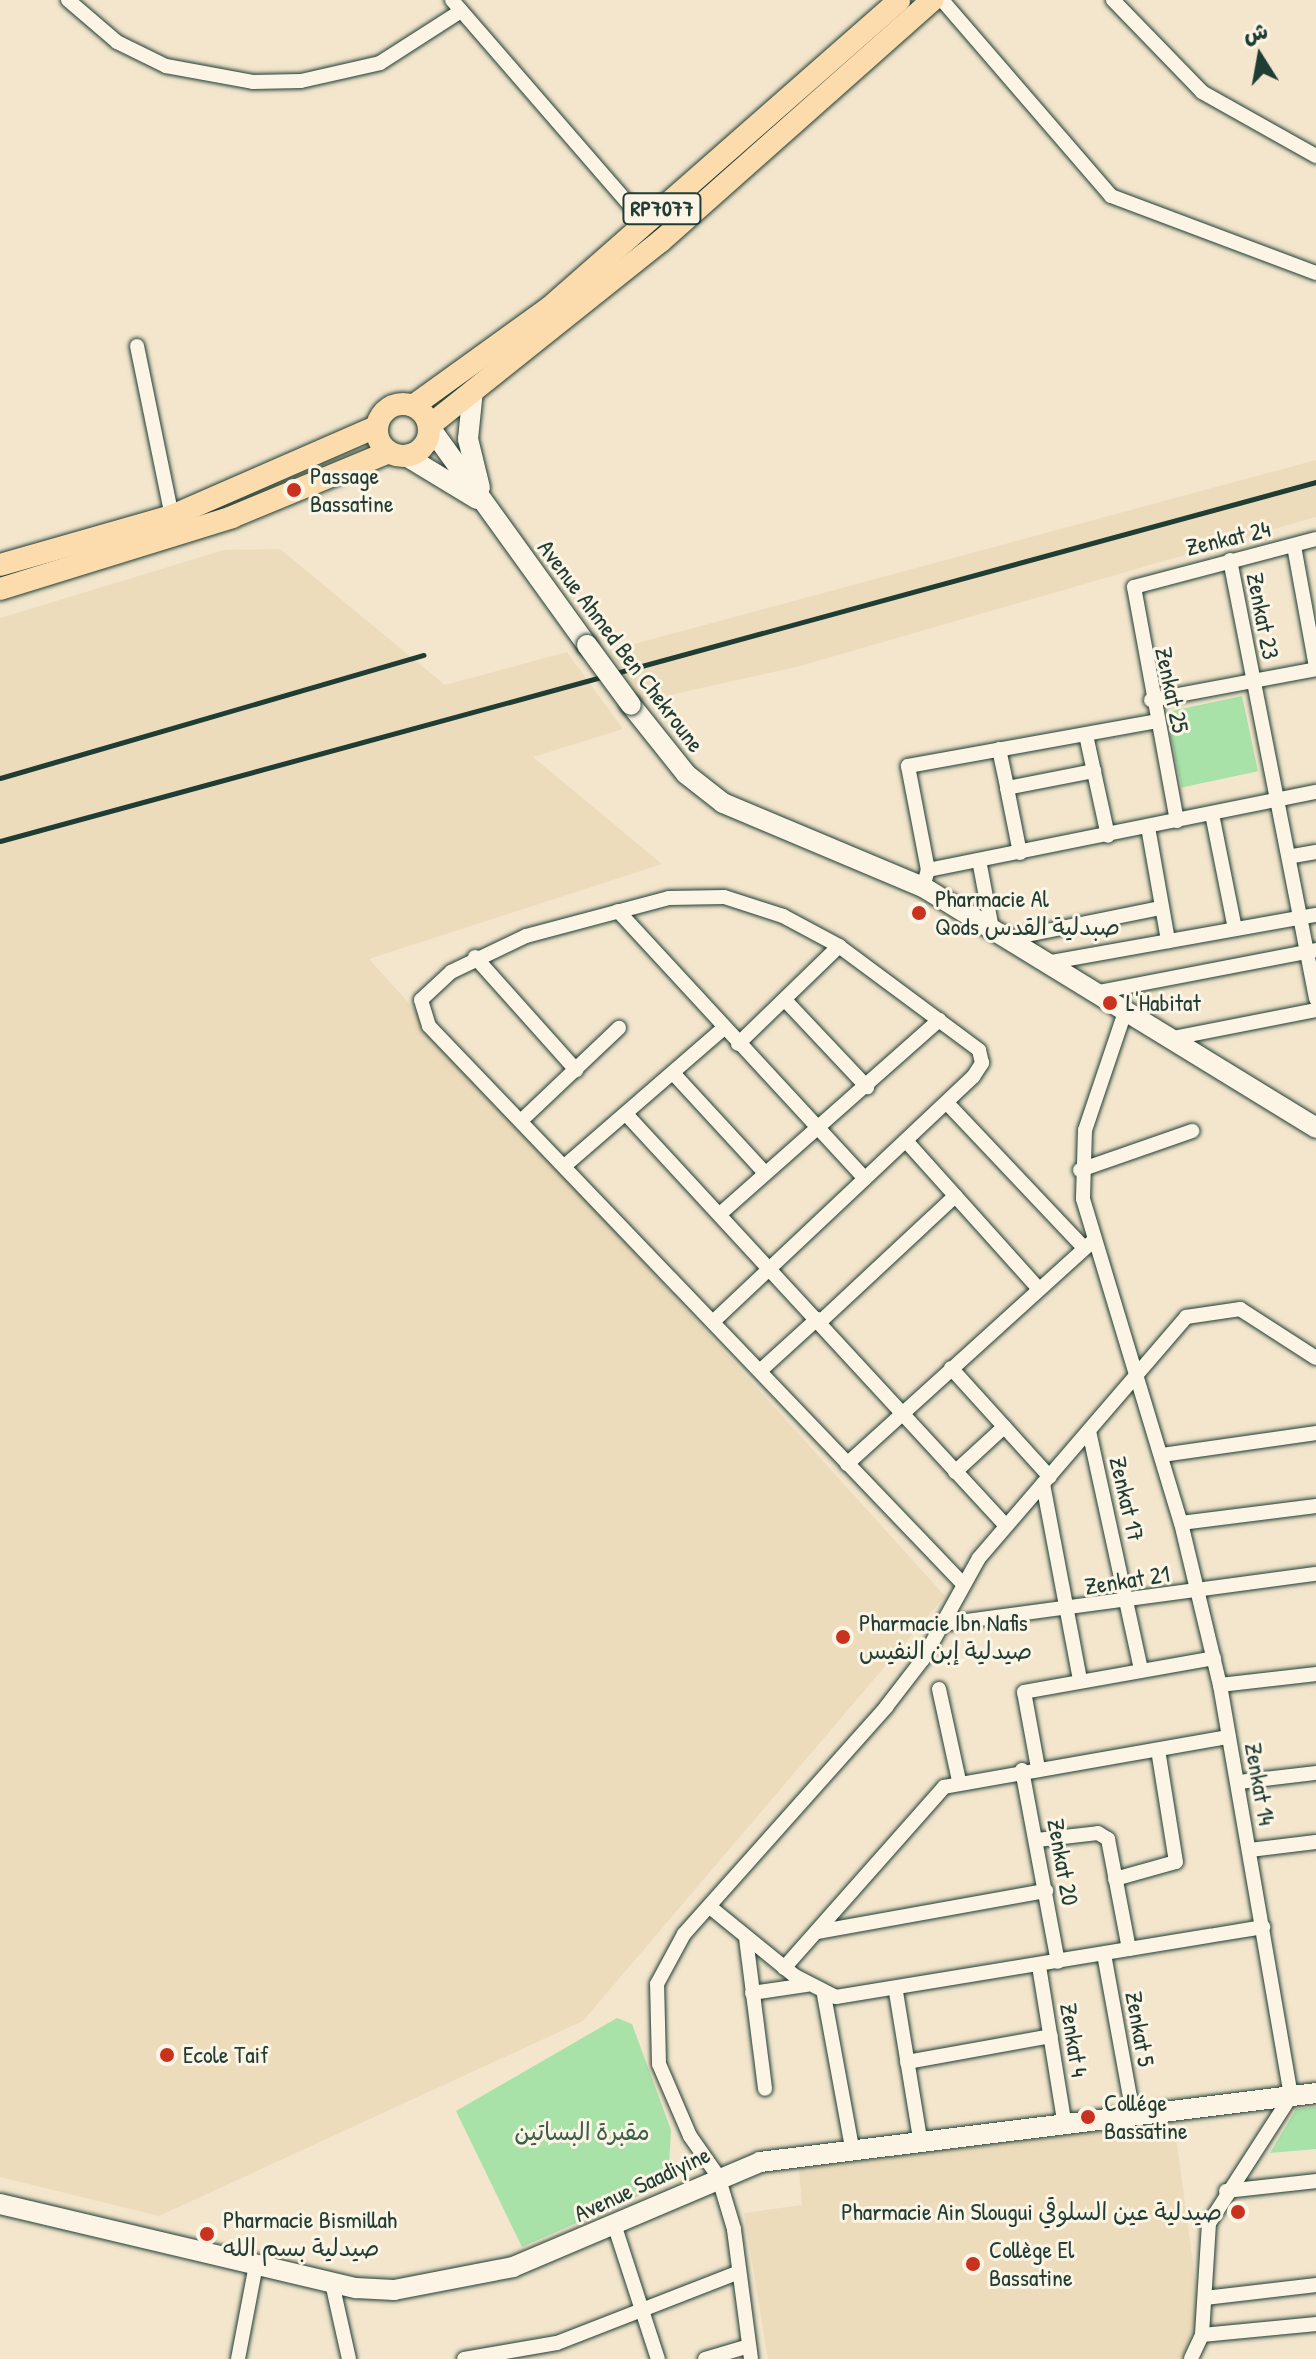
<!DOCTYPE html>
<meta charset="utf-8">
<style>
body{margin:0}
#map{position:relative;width:1316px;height:2359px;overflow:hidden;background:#f3e6cd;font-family:"Patrick Hand","Playpen Sans Arabic",sans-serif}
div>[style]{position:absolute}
.built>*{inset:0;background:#eddcbc}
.green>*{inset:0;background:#a8e2a8;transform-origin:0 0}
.roads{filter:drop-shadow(0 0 2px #1f3d34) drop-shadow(0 0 2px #1f3d34)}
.minor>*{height:14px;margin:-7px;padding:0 7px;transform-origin:7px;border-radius:7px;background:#fcf5e5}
.secondary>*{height:20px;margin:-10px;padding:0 10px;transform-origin:10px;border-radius:10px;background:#fcf5e5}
.primary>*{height:22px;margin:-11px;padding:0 11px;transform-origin:11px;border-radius:11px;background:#fcdcac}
.primary>.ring{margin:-11px;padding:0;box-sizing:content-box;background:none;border:22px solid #fcdcac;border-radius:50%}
.rail>*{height:5px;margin:-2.5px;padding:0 2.5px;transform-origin:2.5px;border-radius:2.5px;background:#1f3d34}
.bridges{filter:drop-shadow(0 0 2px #1f3d34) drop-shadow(0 0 2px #1f3d34)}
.secondary-bridge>*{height:20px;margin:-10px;padding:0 10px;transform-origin:10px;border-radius:10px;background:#fcf5e5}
.dots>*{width:22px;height:22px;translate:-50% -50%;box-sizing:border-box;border:4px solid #fcf5e5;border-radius:50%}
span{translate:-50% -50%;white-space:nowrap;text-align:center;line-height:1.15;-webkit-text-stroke:6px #fcf5e5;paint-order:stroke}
.shield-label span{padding:2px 6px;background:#fcf5e5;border:2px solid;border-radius:6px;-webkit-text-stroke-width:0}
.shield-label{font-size:22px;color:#1f3d34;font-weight:700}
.poi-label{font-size:24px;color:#1f3d34}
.left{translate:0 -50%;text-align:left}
.right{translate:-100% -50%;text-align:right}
.street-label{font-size:24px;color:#1f3d34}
.park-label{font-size:24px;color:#3a5e4b}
.north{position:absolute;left:1220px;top:16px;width:80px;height:80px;-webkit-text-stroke:6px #fcf5e5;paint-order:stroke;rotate:349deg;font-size:22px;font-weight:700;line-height:32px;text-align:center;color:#1f3d34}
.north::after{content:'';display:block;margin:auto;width:28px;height:36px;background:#1f3d34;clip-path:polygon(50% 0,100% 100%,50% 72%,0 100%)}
</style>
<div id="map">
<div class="built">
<i style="clip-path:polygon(1316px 460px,1316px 517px,800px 666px,643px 701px,608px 651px)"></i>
<i style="clip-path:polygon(280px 549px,445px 685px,567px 652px,623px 729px,533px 757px,662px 864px,369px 959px,945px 1596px,583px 2021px,159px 2216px,0 2177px,0 618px,224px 550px)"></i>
<i style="clip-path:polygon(1174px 2122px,1200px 2315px,1181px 2359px,768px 2359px,744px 2213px,802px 2205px,799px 2169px)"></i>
</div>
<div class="green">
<i style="left:1242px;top:696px;width:77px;height:78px;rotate:78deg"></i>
<i style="clip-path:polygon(617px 2018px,632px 2024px,671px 2130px,668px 2183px,522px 2247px,456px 2111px)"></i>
<i style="clip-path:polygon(1316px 2107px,1316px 2149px,1270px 2153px,1296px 2109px)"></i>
</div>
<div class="roads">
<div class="minor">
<i style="left:68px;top:0;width:65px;rotate:40.6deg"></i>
<i style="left:117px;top:42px;width:55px;rotate:26.1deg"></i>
<i style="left:166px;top:66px;width:88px;rotate:10.4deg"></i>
<i style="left:253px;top:82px;width:48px;rotate:-1.2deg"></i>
<i style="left:301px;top:81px;width:81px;rotate:-12.8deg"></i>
<i style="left:380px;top:63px;width:96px;rotate:-32.7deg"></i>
<i style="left:452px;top:0;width:296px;rotate:49.1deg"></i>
<i style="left:942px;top:0;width:259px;rotate:49.2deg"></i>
<i style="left:1111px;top:196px;width:219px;rotate:20.6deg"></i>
<i style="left:1113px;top:0;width:128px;rotate:45.9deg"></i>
<i style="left:1202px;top:92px;width:131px;rotate:29.3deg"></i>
<i style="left:137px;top:346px;width:174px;rotate:78.4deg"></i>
<i style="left:1294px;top:546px;width:123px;rotate:79.7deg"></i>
<i style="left:1230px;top:560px;width:447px;rotate:78.9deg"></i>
<i style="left:1151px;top:700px;width:168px;rotate:-10.6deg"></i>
<i style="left:1086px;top:735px;width:103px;rotate:77.7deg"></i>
<i style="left:999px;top:749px;width:40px;rotate:78deg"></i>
<i style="left:1212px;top:814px;width:117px;rotate:78.7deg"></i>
<i style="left:1177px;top:821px;width:238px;rotate:-100.4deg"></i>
<i style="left:1134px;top:587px;width:188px;rotate:-14.8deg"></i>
<i style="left:1148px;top:827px;width:116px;rotate:80deg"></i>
<i style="left:1020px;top:853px;width:66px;rotate:-101.3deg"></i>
<i style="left:1007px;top:788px;width:89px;rotate:-11.1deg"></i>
<i style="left:1293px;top:856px;width:23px;rotate:-10deg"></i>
<i style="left:979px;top:860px;width:70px;rotate:79.3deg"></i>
<i style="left:928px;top:870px;width:106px;rotate:-100.9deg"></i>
<i style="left:908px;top:766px;width:253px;rotate:-10.2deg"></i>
<i style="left:923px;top:887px;width:18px;rotate:-74deg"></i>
<i style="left:928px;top:870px;width:396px;rotate:-11.4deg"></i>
<i style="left:618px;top:911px;width:364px;rotate:47.3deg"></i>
<i style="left:1007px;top:939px;width:157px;rotate:-11.4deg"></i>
<i style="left:475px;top:957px;width:152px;rotate:48.2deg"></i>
<i style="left:1046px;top:963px;width:274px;rotate:-10.1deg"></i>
<i style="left:1093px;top:993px;width:227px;rotate:-10.9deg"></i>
<i style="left:785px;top:1000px;width:120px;rotate:46.7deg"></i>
<i style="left:1125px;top:1012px;width:125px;rotate:108.7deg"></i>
<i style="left:1085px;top:1130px;width:69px;rotate:91.7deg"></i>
<i style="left:1083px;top:1199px;width:338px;rotate:73.2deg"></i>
<i style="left:1181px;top:1523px;width:167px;rotate:76.5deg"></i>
<i style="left:1220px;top:1685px;width:417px;rotate:80.2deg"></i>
<i style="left:1291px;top:2096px;width:151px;rotate:122.8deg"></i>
<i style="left:1209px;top:2223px;width:112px;rotate:93.6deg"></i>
<i style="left:1202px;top:2335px;width:26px;rotate:115deg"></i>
<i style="left:1168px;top:1039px;width:151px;rotate:-11.1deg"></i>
<i style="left:738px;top:1044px;width:141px;rotate:-44.1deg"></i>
<i style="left:673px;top:1073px;width:136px;rotate:47.4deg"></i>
<i style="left:947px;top:1103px;width:199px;rotate:46.6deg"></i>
<i style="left:626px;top:1114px;width:560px;rotate:47.31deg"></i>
<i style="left:524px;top:1118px;width:131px;rotate:-43.5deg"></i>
<i style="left:907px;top:1142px;width:196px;rotate:48.1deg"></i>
<i style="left:568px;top:1163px;width:206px;rotate:-40.9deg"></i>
<i style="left:1080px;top:1170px;width:119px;rotate:-19.2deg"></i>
<i style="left:720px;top:1214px;width:293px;rotate:-41.5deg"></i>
<i style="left:716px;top:1319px;width:353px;rotate:-43.3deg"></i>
<i style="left:973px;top:1077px;width:17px;rotate:-57deg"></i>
<i style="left:982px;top:1063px;width:13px;rotate:-103deg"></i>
<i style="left:979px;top:1050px;width:174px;rotate:-143.4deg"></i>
<i style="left:839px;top:946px;width:64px;rotate:-151.8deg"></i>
<i style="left:783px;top:916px;width:62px;rotate:-162.1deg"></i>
<i style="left:724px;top:897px;width:55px;rotate:179deg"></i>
<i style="left:669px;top:898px;width:148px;rotate:165.1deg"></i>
<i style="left:526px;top:936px;width:83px;rotate:154.4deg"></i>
<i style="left:451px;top:972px;width:41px;rotate:137deg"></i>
<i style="left:421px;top:1000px;width:27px;rotate:73deg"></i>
<i style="left:429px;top:1026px;width:772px;rotate:46.26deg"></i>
<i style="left:820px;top:1322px;width:185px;rotate:-43deg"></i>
<i style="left:951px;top:1368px;width:147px;rotate:47.8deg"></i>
<i style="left:761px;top:1370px;width:76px;rotate:-42.3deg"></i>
<i style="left:1089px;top:1431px;width:245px;rotate:77.7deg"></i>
<i style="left:1162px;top:1455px;width:156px;rotate:-8.1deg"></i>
<i style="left:847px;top:1464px;width:333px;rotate:-42.2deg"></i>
<i style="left:955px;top:1472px;width:67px;rotate:-42.6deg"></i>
<i style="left:1043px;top:1484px;width:199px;rotate:79.3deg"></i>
<i style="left:1181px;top:1523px;width:136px;rotate:-7.2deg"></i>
<i style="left:944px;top:1624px;width:375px;rotate:-7.7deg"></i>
<i style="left:1220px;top:1685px;width:97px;rotate:-6.5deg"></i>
<i style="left:939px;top:1689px;width:94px;rotate:77.7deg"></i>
<i style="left:1038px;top:1768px;width:77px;rotate:-100.4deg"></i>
<i style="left:1024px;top:1692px;width:193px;rotate:-10.1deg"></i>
<i style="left:1022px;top:1770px;width:195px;rotate:79.4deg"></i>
<i style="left:1239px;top:1782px;width:78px;rotate:-6.7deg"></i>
<i style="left:1037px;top:1840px;width:61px;rotate:-6.5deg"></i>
<i style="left:1098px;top:1833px;width:12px;rotate:31deg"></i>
<i style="left:1108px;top:1839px;width:112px;rotate:79.2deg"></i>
<i style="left:1250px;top:1850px;width:66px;rotate:-6.9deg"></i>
<i style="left:1115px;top:1879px;width:63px;rotate:-15.6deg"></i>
<i style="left:1176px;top:1862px;width:113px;rotate:-99.1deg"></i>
<i style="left:710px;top:1907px;width:109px;rotate:39.1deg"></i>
<i style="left:795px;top:1976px;width:46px;rotate:27.1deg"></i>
<i style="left:836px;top:1997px;width:433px;rotate:-9.3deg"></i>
<i style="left:817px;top:1932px;width:233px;rotate:-10.2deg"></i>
<i style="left:746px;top:1938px;width:152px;rotate:82.8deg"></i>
<i style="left:1104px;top:1954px;width:162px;rotate:79.7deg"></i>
<i style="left:1039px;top:1966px;width:156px;rotate:80.8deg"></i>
<i style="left:784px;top:1968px;width:242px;rotate:-48.5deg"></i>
<i style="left:944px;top:1787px;width:289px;rotate:-10deg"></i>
<i style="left:896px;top:1992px;width:149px;rotate:80.7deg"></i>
<i style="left:752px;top:1993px;width:56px;rotate:-8.3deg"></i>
<i style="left:824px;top:1995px;width:155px;rotate:79.6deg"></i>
<i style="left:907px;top:2062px;width:146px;rotate:-10.2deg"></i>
<i style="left:1226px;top:2191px;width:91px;rotate:-6.3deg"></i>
<i style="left:615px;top:2227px;width:139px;rotate:72deg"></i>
<i style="left:332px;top:2283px;width:78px;rotate:77.4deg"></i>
<i style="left:1205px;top:2298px;width:112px;rotate:-6.7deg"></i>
<i style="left:1202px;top:2335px;width:115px;rotate:-5.5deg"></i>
<i style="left:238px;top:2359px;width:96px;rotate:-79.2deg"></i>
<i style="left:464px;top:2359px;width:94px;rotate:-9.8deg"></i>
<i style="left:557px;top:2343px;width:195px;rotate:-21.3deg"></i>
<i style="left:705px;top:2359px;width:46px;rotate:-16.5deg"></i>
<i style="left:751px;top:2359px;width:131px;rotate:-97.5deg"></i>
<i style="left:734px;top:2229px;width:55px;rotate:-106.8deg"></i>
<i style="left:718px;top:2176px;width:49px;rotate:-125deg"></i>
<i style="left:690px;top:2136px;width:78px;rotate:-113.3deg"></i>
<i style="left:659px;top:2064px;width:80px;rotate:-91.4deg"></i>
<i style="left:657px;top:1984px;width:57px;rotate:-61.6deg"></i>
<i style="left:684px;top:1934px;width:304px;rotate:-48.3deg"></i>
<i style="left:886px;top:1707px;width:61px;rotate:-52.4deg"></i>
<i style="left:923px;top:1659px;width:115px;rotate:-61deg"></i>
<i style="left:979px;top:1558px;width:318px;rotate:-49.3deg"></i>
<i style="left:1186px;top:1317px;width:55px;rotate:-8.4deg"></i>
<i style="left:1240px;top:1309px;width:90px;rotate:32.8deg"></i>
</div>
<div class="secondary">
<i style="left:473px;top:390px;width:49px;rotate:95.8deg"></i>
<i style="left:468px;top:439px;width:50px;rotate:76.2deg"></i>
<i style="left:429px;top:426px;width:270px;rotate:54.2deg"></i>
<i style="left:406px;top:456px;width:83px;rotate:31.2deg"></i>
<i style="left:631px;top:705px;width:88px;rotate:51.4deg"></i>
<i style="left:686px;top:774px;width:47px;rotate:38.1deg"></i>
<i style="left:723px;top:803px;width:217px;rotate:22.8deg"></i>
<i style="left:923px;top:887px;width:461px;rotate:31.5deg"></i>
<i style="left:0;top:2204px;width:366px;rotate:13.3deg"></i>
<i style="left:356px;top:2288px;width:38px;rotate:3deg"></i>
<i style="left:394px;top:2290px;width:121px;rotate:-10.9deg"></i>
<i style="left:513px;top:2267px;width:268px;rotate:-23deg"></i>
<i style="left:760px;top:2162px;width:560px;rotate:-7.07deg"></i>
</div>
<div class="primary">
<i class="ring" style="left:377px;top:404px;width:30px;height:30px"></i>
<i style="left:413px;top:406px;width:168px;rotate:-35.8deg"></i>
<i style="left:549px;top:308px;width:466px;rotate:-41.3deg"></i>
<i style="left:429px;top:426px;width:297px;rotate:-38.6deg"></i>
<i style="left:661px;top:241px;width:363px;rotate:-41.6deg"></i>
<i style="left:0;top:565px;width:179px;rotate:-15.9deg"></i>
<i style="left:172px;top:516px;width:223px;rotate:-23.6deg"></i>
<i style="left:0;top:589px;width:243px;rotate:-17.2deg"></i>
<i style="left:232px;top:517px;width:170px;rotate:-22.5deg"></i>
</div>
</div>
<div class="rail">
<i style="left:0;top:778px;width:441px;rotate:-16.2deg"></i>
<i style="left:0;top:841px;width:1364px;rotate:-15.26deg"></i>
</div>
<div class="bridges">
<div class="secondary-bridge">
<i style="left:587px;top:645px;width:74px;rotate:53.7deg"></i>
</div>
</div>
<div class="dots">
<i style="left:294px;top:490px;background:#c8321e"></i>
<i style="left:919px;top:913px;background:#c8321e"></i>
<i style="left:1110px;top:1003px;background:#c8321e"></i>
<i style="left:843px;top:1637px;background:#c8321e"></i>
<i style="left:167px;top:2055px;background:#c8321e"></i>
<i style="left:1088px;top:2117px;background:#c8321e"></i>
<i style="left:1238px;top:2212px;background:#c8321e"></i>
<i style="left:207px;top:2234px;background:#c8321e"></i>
<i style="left:973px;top:2264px;background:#c8321e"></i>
</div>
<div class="shield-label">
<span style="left:662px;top:209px">RP7077</span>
</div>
<div class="poi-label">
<span class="left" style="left:310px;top:490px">Passage<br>Bassatine</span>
<span class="left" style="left:935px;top:913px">Pharmacie Al<br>Qods صبدلية القدس</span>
<span class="left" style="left:1126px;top:1003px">L'Habitat</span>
<span class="left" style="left:859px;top:1637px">Pharmacie Ibn Nafis<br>صيدلية إبن النفيس</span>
<span class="left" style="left:183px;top:2055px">Ecole Taif</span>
<span class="left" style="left:1104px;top:2117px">Collége<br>Bassatine</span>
<span class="right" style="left:1222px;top:2212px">Pharmacie Ain Slougui صيدلية عين السلوقي</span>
<span class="left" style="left:223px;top:2234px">Pharmacie Bismillah<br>صيدلية بسم الله</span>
<span class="left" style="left:989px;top:2264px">Collège El<br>Bassatine</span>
</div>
<div class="street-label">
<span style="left:1228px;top:538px;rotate:-13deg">Zenkat 24</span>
<span style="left:1263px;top:616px;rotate:79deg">Zenkat 23</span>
<span style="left:621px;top:646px;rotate:53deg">Avenue Ahmed Ben Chekroune</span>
<span style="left:1172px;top:690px;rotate:78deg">Zenkat 25</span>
<span style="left:1127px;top:1499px;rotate:77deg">Zenkat 17</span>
<span style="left:1127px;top:1580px;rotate:-9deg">Zenkat 21</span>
<span style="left:1260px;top:1784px;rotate:80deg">Zenkat 14</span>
<span style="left:1063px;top:1862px;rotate:80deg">Zenkat 20</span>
<span style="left:1140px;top:2029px;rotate:80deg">Zenkat 5</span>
<span style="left:1074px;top:2040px;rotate:81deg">Zenkat 4</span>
<span style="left:642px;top:2184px;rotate:-25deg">Avenue Saadiyine</span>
</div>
<div class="park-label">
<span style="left:582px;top:2132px">مقبرة البساتين</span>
</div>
<div class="north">ش</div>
</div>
